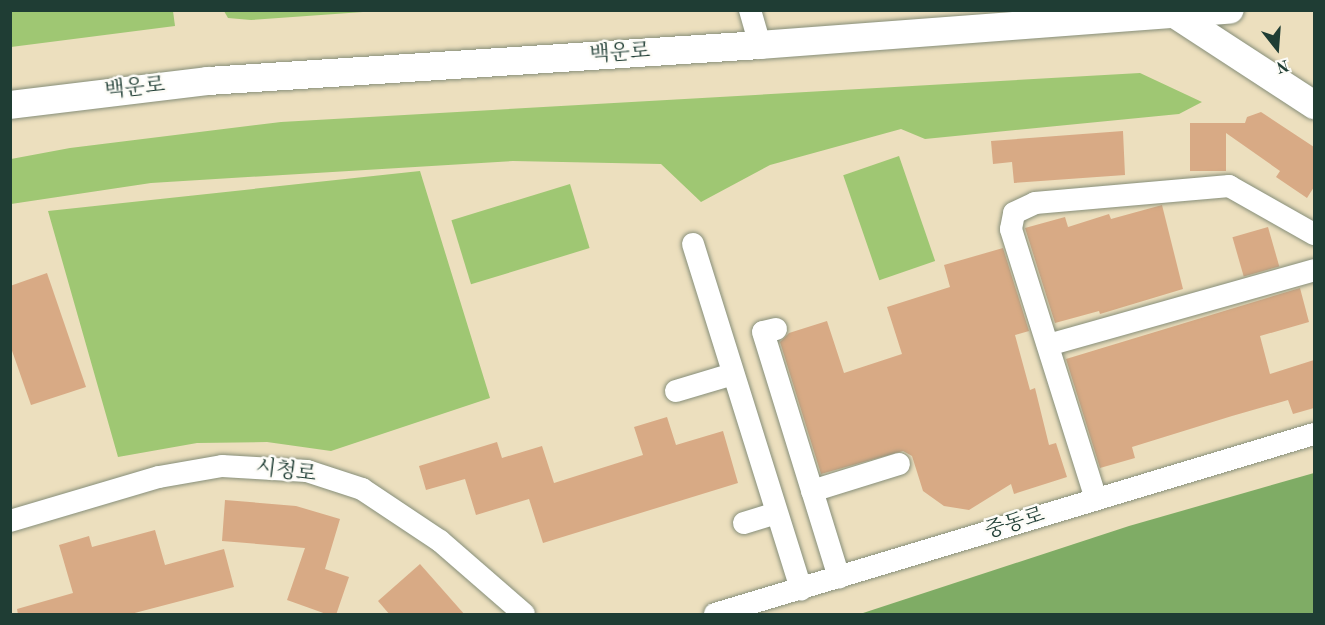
<!DOCTYPE html>
<meta charset="utf-8">
<style>
body{margin:0}
#map{position:relative;width:1325px;height:625px;overflow:hidden;background:#ecdfbe;font-family:"Old Standard TT","Noto Serif KR",serif}
div>[style]{position:absolute}
.green>*{inset:0;background:#9fc773;transform-origin:0 0}
.forest>*{inset:0;background:#7fac65}
.building>*{inset:0;background:#d8aa85;transform-origin:0 0}
.roads{filter:drop-shadow(0 0 2px #868e79) drop-shadow(0 0 2px #868e79)}
.minor>*{height:22px;margin:-11px;padding:0 11px;transform-origin:11px;border-radius:11px;background:#fff}
.major>*{height:28px;margin:-14px;padding:0 14px;transform-origin:14px;border-radius:14px;background:#fff}
span{translate:-50% -50%;white-space:nowrap;text-align:center;line-height:1.15;-webkit-text-stroke:5px #fdfcf7;paint-order:stroke}
.street-label{font-size:21px;color:#1f3d34}
.frame{position:absolute;inset:0;border:12px solid #1f3d34;pointer-events:none}
.north{position:absolute;left:1247px;top:18px;width:60px;height:60px;-webkit-text-stroke:4px #fdfcf7;paint-order:stroke;rotate:163deg;font-size:16px;font-weight:700;line-height:24px;text-align:center;color:#1f3d34}
.north::after{content:'';display:block;margin:auto;width:21px;height:27px;background:#1f3d34;clip-path:polygon(50% 0,100% 100%,50% 72%,0 100%)}
</style>
<div id="map">
<div class="green">
<i style="clip-path:polygon(18px 10px,173px 11px,175px 26px,11px 47px,11px 12px)"></i>
<i style="clip-path:polygon(224px 11px,377px 11px,251px 20px,228px 18px)"></i>
<i style="clip-path:polygon(1140px 73px,1202px 102px,1179px 114px,925px 139px,901px 129px,770px 165px,701px 202px,661px 164px,513px 161px,151px 183px,11px 204px,11px 159px,70px 148px,281px 122px)"></i>
<i style="left:899px;top:156px;width:111px;height:59px;rotate:71deg"></i>
<i style="clip-path:polygon(420px 171px,490px 398px,331px 451px,267px 442px,197px 443px,118px 457px,48px 211px)"></i>
<i style="left:570px;top:184px;width:67px;height:124px;rotate:73deg"></i>
</div>
<div class="forest">
<i style="clip-path:polygon(1314px 473px,1314px 614px,860px 614px,1129px 526px)"></i>
</div>
<div class="building">
<i style="clip-path:polygon(1261px 112px,1314px 147px,1314px 187px,1307px 198px,1276px 177px,1280px 171px,1226px 133px,1226px 171px,1190px 171px,1190px 123px,1245px 123px,1247px 117px)"></i>
<i style="clip-path:polygon(1123px 131px,1125px 175px,1014px 183px,1012px 162px,993px 164px,991px 141px)"></i>
<i style="clip-path:polygon(1162px 205px,1183px 289px,1100px 314px,1099px 311px,1055px 323px,1025px 228px,1065px 217px,1068px 227px,1109px 214px,1111px 219px)"></i>
<i style="left:1268px;top:227px;width:41px;height:37px;rotate:74deg"></i>
<i style="clip-path:polygon(1003px 248px,1029px 331px,1015px 335px,1030px 390px,1035px 388px,1049px 445px,1056px 443px,1067px 477px,1014px 494px,1011px 484px,969px 510px,944px 506px,923px 491px,912px 456px,903px 451px,821px 474px,780px 342px,789px 333px,827px 321px,844px 373px,902px 354px,887px 307px,950px 287px,944px 265px)"></i>
<i style="clip-path:polygon(47px 273px,86px 387px,31px 405px,10px 345px,10px 286px)"></i>
<i style="clip-path:polygon(1300px 288px,1309px 322px,1260px 336px,1270px 374px,1314px 360px,1314px 408px,1293px 414px,1288px 400px,1232px 416px,1132px 447px,1135px 458px,1100px 468px,1066px 359px)"></i>
<i style="clip-path:polygon(667px 417px,676px 445px,723px 431px,738px 483px,543px 543px,529px 499px,476px 515px,465px 479px,426px 490px,419px 466px,497px 442px,502px 458px,542px 446px,554px 483px,643px 455px,634px 427px)"></i>
<i style="clip-path:polygon(225px 500px,296px 506px,340px 519px,325px 569px,349px 577px,336px 615px,329px 615px,287px 600px,305px 548px,222px 541px)"></i>
<i style="clip-path:polygon(155px 530px,165px 565px,224px 549px,234px 587px,127px 615px,18px 615px,17px 609px,73px 593px,59px 545px,89px 536px,92px 547px)"></i>
<i style="clip-path:polygon(420px 564px,465px 615px,390px 615px,378px 601px)"></i>
</div>
<div class="roads">
<div class="minor">
<i style="left:750px;top:10px;width:36px;rotate:74deg"></i>
<i style="left:693px;top:244px;width:362px;rotate:72.6deg"></i>
<i style="left:776px;top:329px;width:13px;rotate:167deg"></i>
<i style="left:763px;top:332px;width:257px;rotate:72.8deg"></i>
<i style="left:1048px;top:345px;width:276px;rotate:-15.7deg"></i>
<i style="left:676px;top:391px;width:59px;rotate:-16.6deg"></i>
<i style="left:812px;top:491px;width:91px;rotate:-17.2deg"></i>
<i style="left:1096px;top:499px;width:283px;rotate:-107.5deg"></i>
<i style="left:1011px;top:229px;width:16px;rotate:-79deg"></i>
<i style="left:1014px;top:213px;width:23px;rotate:-25deg"></i>
<i style="left:1035px;top:203px;width:195px;rotate:-5deg"></i>
<i style="left:1229px;top:186px;width:98px;rotate:29.5deg"></i>
<i style="left:10px;top:521px;width:155px;rotate:-16.5deg"></i>
<i style="left:159px;top:477px;width:64px;rotate:-9.9deg"></i>
<i style="left:222px;top:466px;width:85px;rotate:3.4deg"></i>
<i style="left:307px;top:471px;width:58px;rotate:18.1deg"></i>
<i style="left:362px;top:489px;width:94px;rotate:33.7deg"></i>
<i style="left:440px;top:541px;width:111px;rotate:41deg"></i>
<i style="left:744px;top:523px;width:34px;rotate:-17deg"></i>
<i style="left:715px;top:614px;width:625px;rotate:-16.73deg"></i>
</div>
<div class="major">
<i style="left:1176px;top:15px;width:165px;rotate:33.1deg"></i>
<i style="left:10px;top:105px;width:199px;rotate:-6.9deg"></i>
<i style="left:208px;top:81px;width:553px;rotate:-3.73deg"></i>
<i style="left:760px;top:45px;width:471px;rotate:-4.3deg"></i>
</div>
</div>
<div class="street-label">
<span style="left:620px;top:54px;rotate:-4deg">백운로</span>
<span style="left:135px;top:89px;rotate:-6deg">백운로</span>
<span style="left:286px;top:472px;rotate:7deg">시청로</span>
<span style="left:1015px;top:524px;rotate:-17deg">중동로</span>
</div>
<div class="frame"></div>
<div class="north">N</div>
</div>
